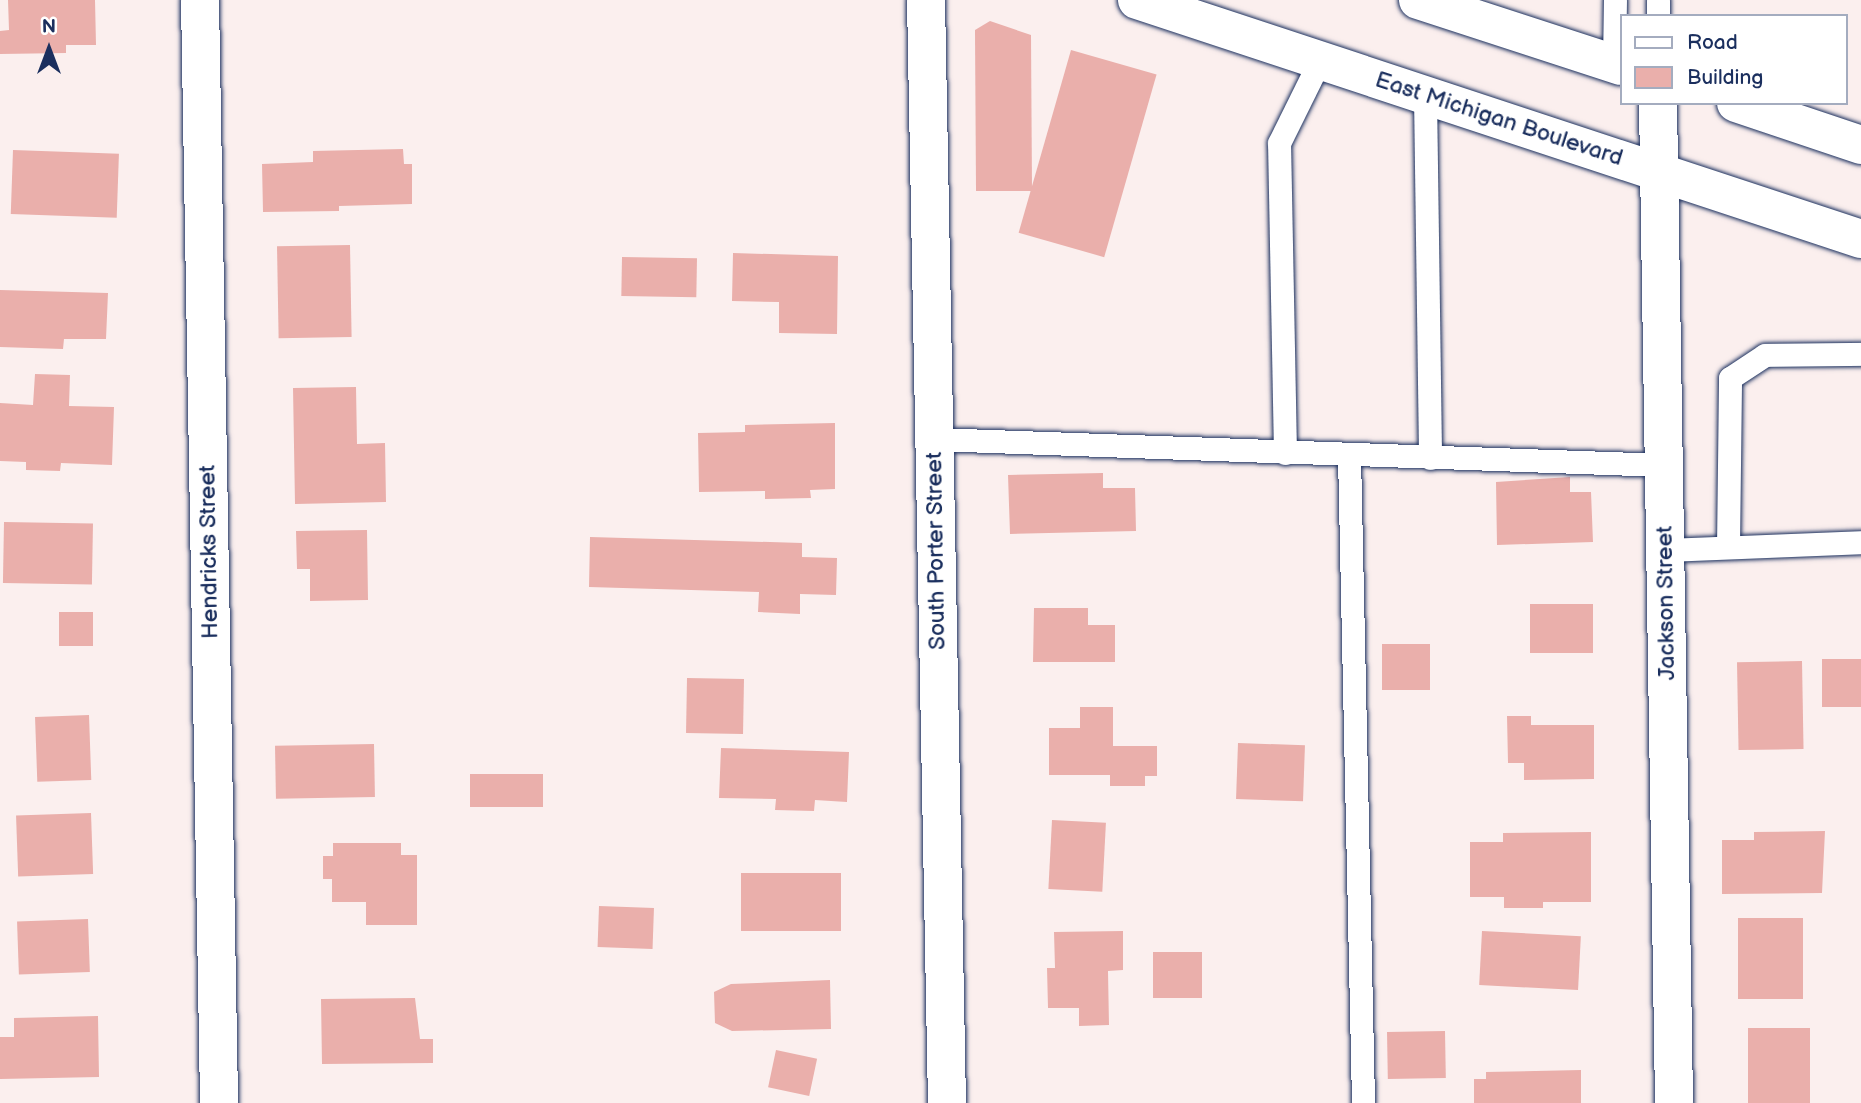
<!DOCTYPE html>
<style>
body{margin:0}
#map{position:relative;width:1861px;height:1103px;overflow:hidden;background:#fbefee;font-family:"Balsamiq Sans",sans-serif}
div>[style]{position:absolute}
.building>*{inset:0;background:#eaafab;transform-origin:0 0}
.roads{filter:drop-shadow(0 0 2px #1b2f5e) drop-shadow(0 0 2px #1b2f5e)}
.service>*{height:23px;margin:-11.5px;padding:0 11.5px;transform-origin:11.5px;border-radius:11.5px;background:#fff}
.minor>*{height:38px;margin:-19px;padding:0 19px;transform-origin:19px;border-radius:19px;background:#fff}
.primary>*{height:38px;margin:-19px;padding:0 19px;transform-origin:19px;border-radius:19px;background:#fff}
span{translate:-50% -50%;white-space:nowrap;text-align:center;line-height:1.15;-webkit-text-stroke:5px #fff;paint-order:stroke}
.street-label{font-size:23px;color:#1b2f5e}
.legend{position:absolute;left:1620px;top:14px;width:228px;height:91px;box-sizing:border-box;background:#fff;border:2px solid #a4acbf;margin:0;padding:9px 12px;list-style:none;font-size:21px;color:#1b2f5e}
.legend li{display:flex;align-items:center;gap:14px;height:35px}
.legend b{width:35px;border:2px solid #a4acbf}
.north{position:absolute;left:14px;top:14px;width:70px;height:70px;-webkit-text-stroke:5px #fff;paint-order:stroke;rotate:0deg;font-size:19px;font-weight:700;line-height:28px;text-align:center;color:#1b2f5e}
.north::after{content:'';display:block;margin:auto;width:24px;height:32px;background:#1b2f5e;clip-path:polygon(50% 0,100% 100%,50% 72%,0 100%)}
</style>
<div id="map">
<div class="building">
<i style="clip-path:polygon(8px 0,95px 0,96px 45px,66px 45px,66px 53px,0 54px,0 31px,9px 30px)"></i>
<i style="clip-path:polygon(990px 21px,1031px 35px,1032px 191px,976px 191px,975px 30px)"></i>
<i style="left:1071px;top:50px;width:89px;height:190px;rotate:16deg"></i>
<i style="clip-path:polygon(403px 149px,404px 164px,412px 164px,412px 204px,339px 206px,339px 211px,263px 212px,262px 164px,313px 162px,313px 151px)"></i>
<i style="left:13px;top:150px;width:106px;height:64px;rotate:2deg"></i>
<i style="left:350px;top:245px;width:92px;height:73px;rotate:89deg"></i>
<i style="clip-path:polygon(733px 253px,838px 256px,837px 334px,779px 333px,779px 302px,732px 301px)"></i>
<i style="left:622px;top:257px;width:75px;height:39px;rotate:1deg"></i>
<i style="clip-path:polygon(0 290px,108px 293px,106px 339px,64px 339px,63px 349px,0 347px)"></i>
<i style="clip-path:polygon(35px 374px,70px 375px,69px 406px,114px 407px,112px 465px,61px 463px,60px 471px,26px 470px,26px 462px,0 461px,0 403px,33px 405px)"></i>
<i style="clip-path:polygon(356px 387px,357px 444px,385px 443px,386px 502px,295px 504px,293px 388px)"></i>
<i style="clip-path:polygon(835px 423px,835px 489px,810px 490px,811px 498px,765px 499px,765px 491px,699px 492px,698px 433px,745px 432px,745px 425px)"></i>
<i style="clip-path:polygon(1103px 473px,1103px 488px,1135px 488px,1136px 531px,1010px 534px,1008px 475px)"></i>
<i style="clip-path:polygon(1570px 477px,1570px 492px,1591px 492px,1593px 542px,1497px 545px,1496px 482px)"></i>
<i style="left:4px;top:522px;width:89px;height:61px;rotate:1deg"></i>
<i style="clip-path:polygon(367px 530px,368px 600px,310px 601px,310px 569px,297px 569px,296px 531px)"></i>
<i style="clip-path:polygon(590px 537px,802px 543px,802px 557px,837px 558px,836px 595px,800px 594px,800px 614px,758px 612px,759px 592px,589px 587px)"></i>
<i style="left:1530px;top:604px;width:63px;height:49px"></i>
<i style="clip-path:polygon(1034px 608px,1088px 608px,1088px 625px,1115px 625px,1115px 662px,1033px 662px)"></i>
<i style="left:59px;top:612px;width:34px;height:34px"></i>
<i style="left:1382px;top:644px;width:48px;height:46px"></i>
<i style="left:1822px;top:659px;width:39px;height:48px"></i>
<i style="left:1802px;top:661px;width:88px;height:65px;rotate:89deg"></i>
<i style="left:687px;top:678px;width:57px;height:55px;rotate:1deg"></i>
<i style="clip-path:polygon(1080px 707px,1113px 707px,1113px 746px,1157px 746px,1157px 776px,1145px 776px,1145px 786px,1110px 786px,1110px 775px,1049px 775px,1049px 728px,1080px 728px)"></i>
<i style="left:89px;top:715px;width:65px;height:54px;rotate:88deg"></i>
<i style="clip-path:polygon(1507px 716px,1531px 716px,1531px 725px,1594px 725px,1594px 779px,1524px 780px,1524px 763px,1508px 763px)"></i>
<i style="left:1238px;top:743px;width:67px;height:56px;rotate:2deg"></i>
<i style="left:374px;top:744px;width:53px;height:99px;rotate:89deg"></i>
<i style="clip-path:polygon(721px 748px,849px 752px,847px 802px,815px 800px,814px 811px,775px 810px,776px 799px,719px 798px)"></i>
<i style="left:470px;top:774px;width:73px;height:33px"></i>
<i style="left:91px;top:813px;width:61px;height:75px;rotate:88deg"></i>
<i style="left:1052px;top:820px;width:54px;height:69px;rotate:3deg"></i>
<i style="clip-path:polygon(1825px 831px,1822px 893px,1722px 894px,1722px 840px,1754px 840px,1754px 832px)"></i>
<i style="clip-path:polygon(1591px 832px,1591px 902px,1543px 902px,1543px 908px,1504px 908px,1504px 897px,1470px 897px,1470px 842px,1503px 842px,1503px 833px)"></i>
<i style="clip-path:polygon(333px 843px,401px 843px,401px 855px,417px 855px,417px 925px,366px 925px,366px 902px,332px 902px,332px 879px,323px 879px,323px 856px,333px 856px)"></i>
<i style="left:741px;top:873px;width:100px;height:58px"></i>
<i style="left:599px;top:906px;width:55px;height:41px;rotate:2deg"></i>
<i style="left:1738px;top:918px;width:65px;height:81px"></i>
<i style="left:88px;top:919px;width:53px;height:71px;rotate:88deg"></i>
<i style="clip-path:polygon(1123px 931px,1123px 970px,1108px 971px,1109px 1025px,1079px 1026px,1079px 1008px,1048px 1008px,1047px 968px,1055px 968px,1054px 932px)"></i>
<i style="left:1482px;top:931px;width:99px;height:54px;rotate:3deg"></i>
<i style="left:1153px;top:952px;width:49px;height:46px"></i>
<i style="clip-path:polygon(830px 980px,831px 1029px,732px 1031px,715px 1023px,714px 992px,731px 984px)"></i>
<i style="clip-path:polygon(415px 998px,420px 1039px,433px 1039px,433px 1063px,322px 1064px,321px 999px)"></i>
<i style="clip-path:polygon(98px 1016px,99px 1077px,0 1079px,0 1037px,14px 1037px,14px 1018px)"></i>
<i style="left:1810px;top:1028px;width:75px;height:62px;rotate:90deg"></i>
<i style="left:1445px;top:1031px;width:47px;height:58px;rotate:89deg"></i>
<i style="left:776px;top:1050px;width:42px;height:38px;rotate:12deg"></i>
<i style="clip-path:polygon(1581px 1070px,1581px 1103px,1474px 1103px,1474px 1079px,1486px 1079px,1486px 1072px)"></i>
</div>
<div class="roads">
<div class="service">
<i style="left:1658px;top:16px;width:16px;rotate:-90deg"></i>
<i style="left:1614px;top:63px;width:63px;rotate:-89.1deg"></i>
<i style="left:1425px;top:95px;width:363px;rotate:89.2deg"></i>
<i style="left:934px;top:439px;width:729px;rotate:2.04deg"></i>
<i style="left:1285px;top:453px;width:310px;rotate:-91.1deg"></i>
<i style="left:1279px;top:143px;width:93px;rotate:-63.7deg"></i>
<i style="left:1349px;top:455px;width:648px;rotate:88.76deg"></i>
<i style="left:1728px;top:547px;width:169px;rotate:-89.3deg"></i>
<i style="left:1730px;top:378px;width:42px;rotate:-33.3deg"></i>
<i style="left:1765px;top:355px;width:96px;rotate:-0.6deg"></i>
<i style="left:1665px;top:550px;width:196px;rotate:-2.3deg"></i>
</div>
<div class="minor">
<i style="left:200px;top:0;width:1103px;rotate:89.01deg"></i>
<i style="left:926px;top:0;width:1103px;rotate:88.91deg"></i>
<i style="left:1658px;top:103px;width:1000px;rotate:89.08deg"></i>
</div>
<div class="primary">
<i style="left:1137px;top:0;width:762px;rotate:18.27deg"></i>
<i style="left:1418px;top:0;width:213px;rotate:18deg"></i>
<i style="left:1736px;top:103px;width:132px;rotate:18.6deg"></i>
</div>
</div>
<div class="street-label">
<span style="left:1499px;top:119px;rotate:18deg">East Michigan Boulevard</span>
<span style="left:936px;top:551px;rotate:-91deg">South Porter Street</span>
<span style="left:209px;top:552px;rotate:-91deg">Hendricks Street</span>
<span style="left:1666px;top:603px;rotate:-91deg">Jackson Street</span>
</div>
<ul class="legend">
<li><b style="height:9px;background:#fff"></b>Road</li>
<li><b style="height:19px;background:#eaafab"></b>Building</li>
</ul>
<div class="north">N</div>
</div>
